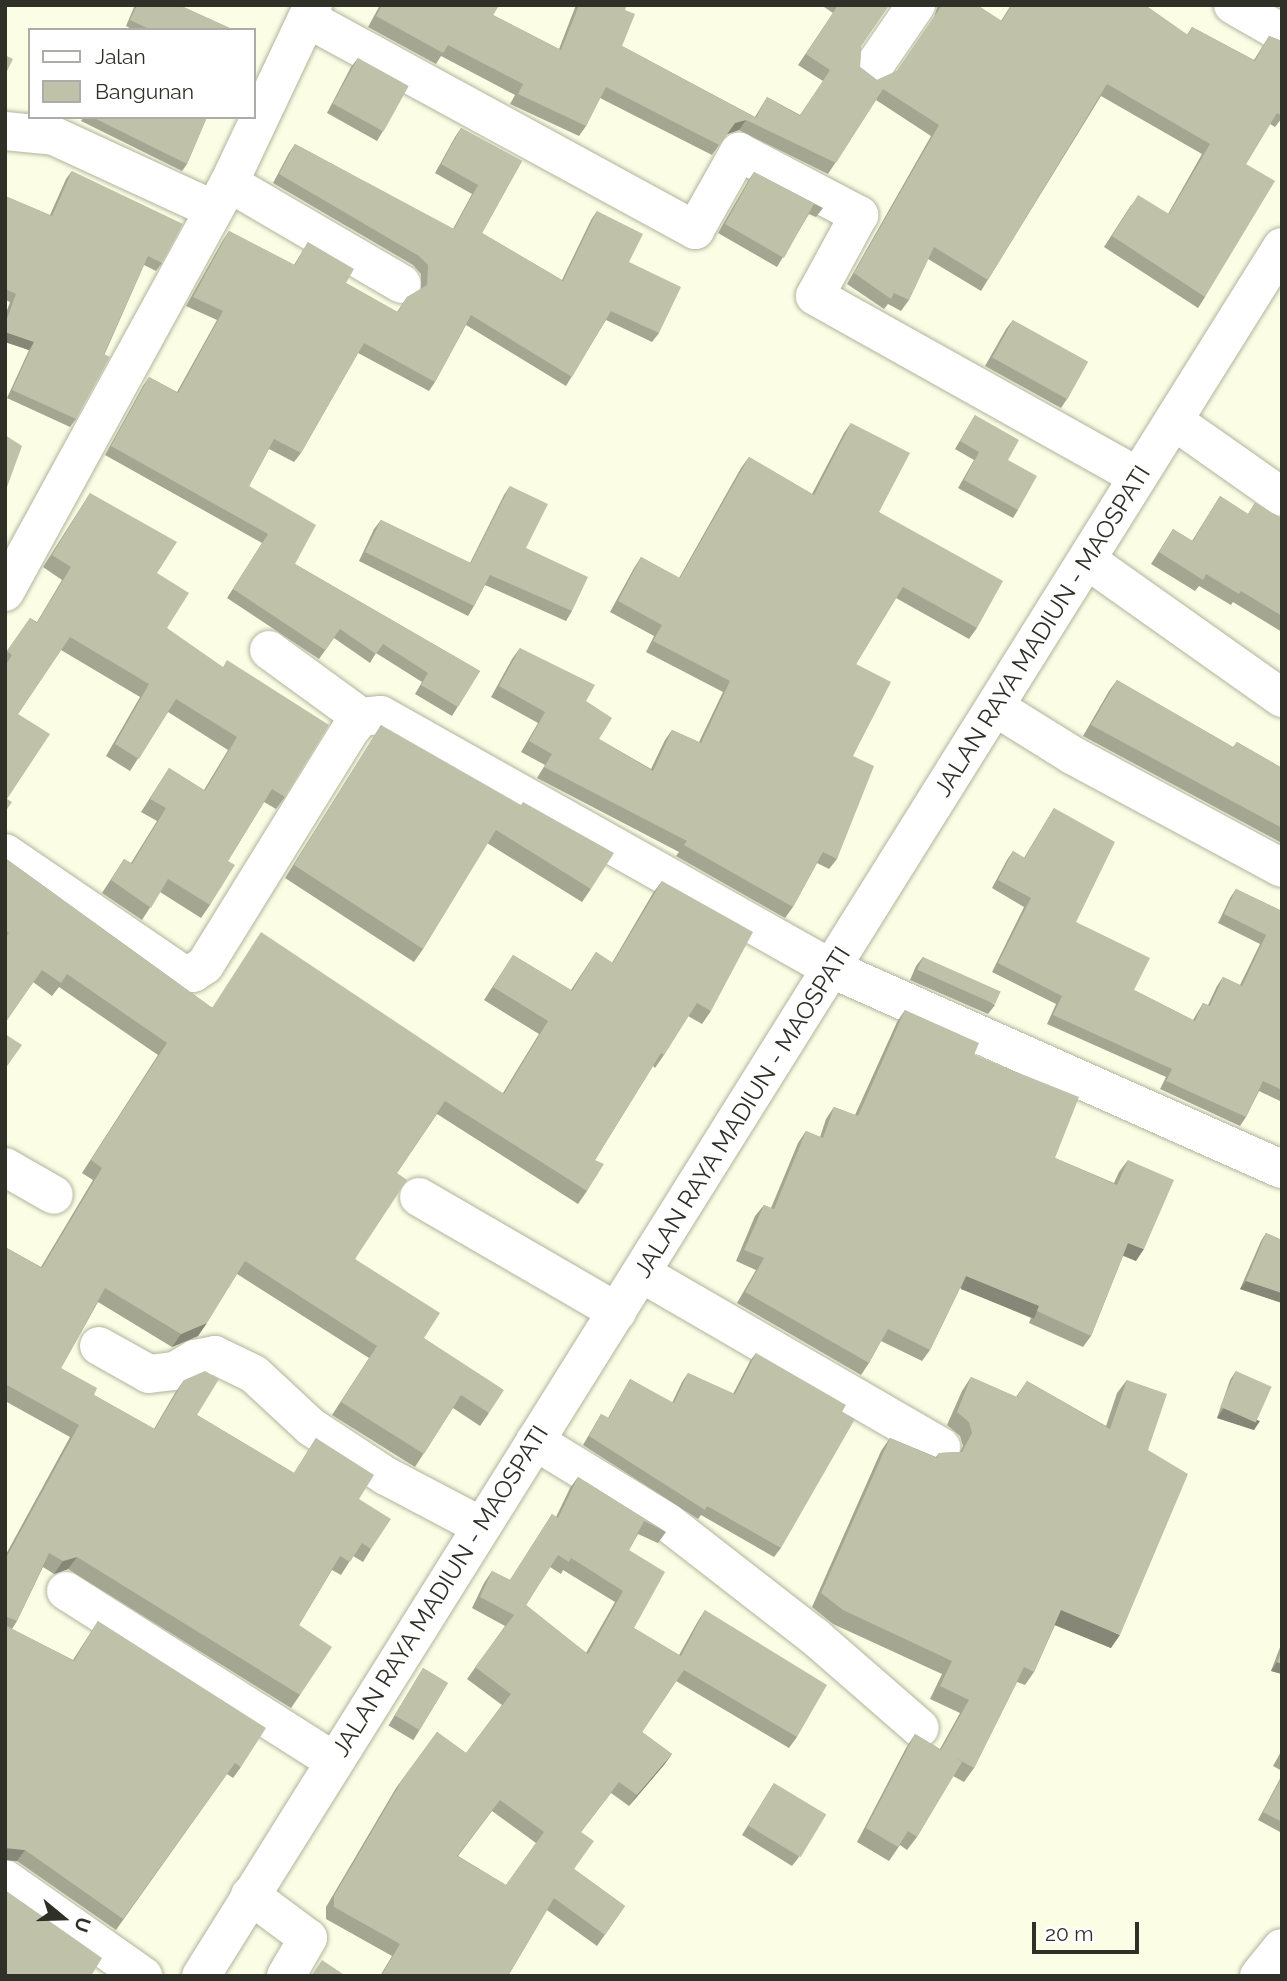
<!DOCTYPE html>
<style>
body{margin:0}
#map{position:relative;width:1287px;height:1981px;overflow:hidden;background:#fbfee5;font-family:Raleway,sans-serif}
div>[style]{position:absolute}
.roads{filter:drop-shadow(0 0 2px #b1b39c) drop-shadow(0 0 2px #b1b39c)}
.minor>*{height:38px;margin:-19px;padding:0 19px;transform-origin:19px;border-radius:19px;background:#fff}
.highway>*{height:38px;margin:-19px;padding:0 19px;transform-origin:19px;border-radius:19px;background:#fff}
.wall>*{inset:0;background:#a4a691;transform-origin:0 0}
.shaded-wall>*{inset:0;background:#868776;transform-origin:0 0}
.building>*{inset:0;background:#bfc1a9;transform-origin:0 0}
span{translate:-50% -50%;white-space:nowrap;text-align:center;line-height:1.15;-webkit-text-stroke:6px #fff;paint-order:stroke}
.street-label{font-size:24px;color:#2f3027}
.frame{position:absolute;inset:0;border:7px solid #2f3027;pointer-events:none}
.legend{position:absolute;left:28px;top:28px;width:228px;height:91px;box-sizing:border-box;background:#fff;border:2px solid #acaca9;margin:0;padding:9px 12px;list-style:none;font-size:21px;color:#2f3027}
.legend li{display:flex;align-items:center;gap:14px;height:35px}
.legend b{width:35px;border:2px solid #acaca9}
.north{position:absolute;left:28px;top:1883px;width:70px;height:70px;-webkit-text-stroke:5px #fff;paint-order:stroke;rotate:109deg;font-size:19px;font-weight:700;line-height:28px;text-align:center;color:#2f3027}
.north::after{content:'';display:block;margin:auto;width:24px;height:32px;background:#2f3027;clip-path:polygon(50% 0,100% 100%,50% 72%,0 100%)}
.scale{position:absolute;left:1032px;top:1922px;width:107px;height:32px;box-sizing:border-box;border:4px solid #2f3027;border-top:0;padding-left:9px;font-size:21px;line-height:24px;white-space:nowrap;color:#2f3027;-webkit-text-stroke:5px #fff;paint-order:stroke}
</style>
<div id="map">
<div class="roads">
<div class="minor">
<i style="left:1233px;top:5px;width:56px;rotate:29.7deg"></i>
<i style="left:308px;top:19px;width:441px;rotate:28.6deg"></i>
<i style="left:695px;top:230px;width:90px;rotate:-60.6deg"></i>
<i style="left:739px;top:152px;width:136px;rotate:27.7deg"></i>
<i style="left:859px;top:215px;width:92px;rotate:118.5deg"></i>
<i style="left:815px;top:296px;width:369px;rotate:29.2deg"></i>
<i style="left:872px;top:69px;width:78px;rotate:-55.5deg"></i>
<i style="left:5px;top:131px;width:49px;rotate:5.8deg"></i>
<i style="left:54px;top:136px;width:176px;rotate:24.8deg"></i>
<i style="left:229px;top:183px;width:200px;rotate:30.3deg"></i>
<i style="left:1174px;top:421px;width:132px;rotate:35.1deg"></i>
<i style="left:1087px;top:560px;width:239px;rotate:35.3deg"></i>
<i style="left:5px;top:592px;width:466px;rotate:-61.3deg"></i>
<i style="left:229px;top:183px;width:197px;rotate:-64.7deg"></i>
<i style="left:269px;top:650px;width:114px;rotate:36.1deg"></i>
<i style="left:995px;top:707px;width:91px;rotate:31.9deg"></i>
<i style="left:1072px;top:755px;width:238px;rotate:28.3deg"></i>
<i style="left:5px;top:853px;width:213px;rotate:34.3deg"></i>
<i style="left:181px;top:973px;width:12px"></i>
<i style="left:193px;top:973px;width:14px;rotate:-34deg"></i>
<i style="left:205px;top:965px;width:278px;rotate:-58.3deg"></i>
<i style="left:351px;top:729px;width:16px;rotate:-50deg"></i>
<i style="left:361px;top:717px;width:20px;rotate:-6deg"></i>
<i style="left:381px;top:715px;width:518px;rotate:29.39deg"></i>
<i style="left:832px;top:969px;width:492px;rotate:24deg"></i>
<i style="left:5px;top:1167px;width:56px;rotate:29.7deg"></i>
<i style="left:419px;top:1197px;width:229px;rotate:30.1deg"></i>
<i style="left:641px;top:1273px;width:347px;rotate:30.1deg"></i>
<i style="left:99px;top:1346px;width:57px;rotate:29.2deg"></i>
<i style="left:149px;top:1374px;width:26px;rotate:-7deg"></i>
<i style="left:175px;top:1371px;width:23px;rotate:-31deg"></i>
<i style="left:195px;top:1359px;width:20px;rotate:-11deg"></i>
<i style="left:215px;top:1355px;width:43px;rotate:26deg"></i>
<i style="left:254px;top:1374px;width:78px;rotate:42.9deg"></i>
<i style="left:311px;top:1427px;width:90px;rotate:33.2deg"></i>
<i style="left:386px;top:1476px;width:107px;rotate:27.8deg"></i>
<i style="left:535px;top:1441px;width:155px;rotate:31.5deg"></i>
<i style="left:667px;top:1522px;width:186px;rotate:37.8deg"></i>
<i style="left:814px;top:1636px;width:140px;rotate:41deg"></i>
<i style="left:66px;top:1591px;width:315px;rotate:32.4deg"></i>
<i style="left:5px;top:1879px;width:169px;rotate:35.1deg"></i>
<i style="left:250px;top:1895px;width:72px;rotate:36.6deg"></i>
<i style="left:308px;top:1938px;width:44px;rotate:120.1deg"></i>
<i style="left:1259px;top:1976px;width:36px;rotate:-51deg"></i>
</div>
<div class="highway">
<i style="left:201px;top:1976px;width:2039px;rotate:-57.99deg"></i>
</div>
</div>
<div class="wall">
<i style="clip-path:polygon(135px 5px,179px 5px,234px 30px,133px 30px,126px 26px)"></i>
<i style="clip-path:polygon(380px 5px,499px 5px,493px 15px,559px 49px,576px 5px,626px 5px,625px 10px,622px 46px,755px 117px,767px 97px,800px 115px,823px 81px,798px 65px,833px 13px,821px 5px,889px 5px,861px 46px,860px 67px,877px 80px,897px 71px,934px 17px,938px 5px,977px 5px,1001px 21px,1011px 5px,1145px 5px,1187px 35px,1192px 27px,1254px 60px,1269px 36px,1282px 41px,1282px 118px,1275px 127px,1270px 124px,1246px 164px,1205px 297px,1198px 308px,1104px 247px,1131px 205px,1168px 214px,1202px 154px,1101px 96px,981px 291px,928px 259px,909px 300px,901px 311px,888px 304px,884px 309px,847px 284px,931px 136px,876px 100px,828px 174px,739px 130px,727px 134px,712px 155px,600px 98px,586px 126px,579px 136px,510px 104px,515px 95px,441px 56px,436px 64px,368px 27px)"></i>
<i style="clip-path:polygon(358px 58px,383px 131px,377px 141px,327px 113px,351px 67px)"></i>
<i style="clip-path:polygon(83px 117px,207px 117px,187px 164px,182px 171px,81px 121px)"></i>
<i style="clip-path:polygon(461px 128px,522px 161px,482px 233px,562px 280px,591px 220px,597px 211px,629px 262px,659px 333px,652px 342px,606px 320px,566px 386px,466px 325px,435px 382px,429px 391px,358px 353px,301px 453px,294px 462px,269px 449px,249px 486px,295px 564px,480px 671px,452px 716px,415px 694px,422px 682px,376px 653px,370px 663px,334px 638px,319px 659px,227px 598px,262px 543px,105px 455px,143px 386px,149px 377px,177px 392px,217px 320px,186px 306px,223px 240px,229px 231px,294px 265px,308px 242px,346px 283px,397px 312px,407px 297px,421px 289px,421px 274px,413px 265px,273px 183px,289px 153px,295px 144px,453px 229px,472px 194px,435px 173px,455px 137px)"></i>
<i style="clip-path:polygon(72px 171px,162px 263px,156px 271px,144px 265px,76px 419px,70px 427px,7px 398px,29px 350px,5px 342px,5px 316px,10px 302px,5px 300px,5px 196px,50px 215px,66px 179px)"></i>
<i style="clip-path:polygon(754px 172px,823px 208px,816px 217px,809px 214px,777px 267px,718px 233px,748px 181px)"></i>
<i style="clip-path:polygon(1013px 320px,1067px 399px,1061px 408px,985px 366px,1006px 329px)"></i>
<i style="clip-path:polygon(975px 415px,1008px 460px,1018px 510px,1013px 518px,958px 488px,974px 460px,955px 449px)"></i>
<i style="clip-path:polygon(851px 423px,879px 512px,977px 628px,969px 639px,896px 598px,856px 664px,853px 756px,837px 859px,829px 869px,817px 863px,793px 907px,785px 918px,676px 856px,679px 852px,537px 778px,545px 765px,521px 752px,538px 723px,491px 697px,512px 659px,520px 648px,586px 701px,599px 739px,651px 769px,665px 740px,672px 730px,699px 742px,723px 692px,646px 652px,654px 636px,610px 612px,634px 568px,641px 557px,679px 578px,741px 468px,749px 457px,812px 494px,844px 433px)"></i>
<i style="clip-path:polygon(510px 486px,526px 548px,572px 611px,566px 621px,485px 585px,474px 606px,468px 616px,359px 561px,374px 529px,381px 520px,470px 563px,504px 495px)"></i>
<i style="clip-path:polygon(90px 493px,157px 573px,167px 628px,285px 797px,276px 809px,264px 802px,228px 861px,210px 905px,201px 918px,160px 892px,142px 920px,102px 893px,124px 859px,131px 863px,157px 821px,141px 812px,169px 768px,204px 790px,228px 750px,168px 712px,130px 771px,106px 756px,140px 697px,61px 650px,18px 714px,5px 812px,5px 654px,30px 618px,37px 622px,62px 580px,43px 567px)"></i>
<i style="clip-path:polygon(1220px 496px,1248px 514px,1255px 503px,1282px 519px,1282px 632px,1233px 602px,1231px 605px,1199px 586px,1195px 591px,1151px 564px,1173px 529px,1192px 541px)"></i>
<i style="clip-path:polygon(1117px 680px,1233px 747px,1237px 742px,1282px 768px,1282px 840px,1280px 842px,1083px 736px,1109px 691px)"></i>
<i style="clip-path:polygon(381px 725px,591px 889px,582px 902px,487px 843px,423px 949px,414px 962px,285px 878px)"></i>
<i style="clip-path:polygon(1054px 808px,1076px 922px,1134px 990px,1193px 1020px,1203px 1003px,1208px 1005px,1217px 986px,1223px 977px,1240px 985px,1260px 944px,1218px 923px,1230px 898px,1236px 889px,1282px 911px,1282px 1102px,1259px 1091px,1246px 1117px,1240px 1126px,1160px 1089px,1166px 1077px,1047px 1024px,1056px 1004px,992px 972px,1024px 907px,992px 888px,1007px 860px,1013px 851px,1024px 858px)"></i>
<i style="clip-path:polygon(5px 858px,211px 1007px,503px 1093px,539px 1034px,484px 1000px,513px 955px,571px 990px,596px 952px,612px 963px,653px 893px,662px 881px,711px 1011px,702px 1024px,688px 1016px,664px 1055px,655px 1068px,653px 1066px,595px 1160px,587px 1191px,578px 1204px,437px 1114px,397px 1173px,355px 1259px,489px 1413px,480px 1426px,453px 1408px,415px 1467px,332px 1415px,369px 1358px,237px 1274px,198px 1336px,172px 1347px,98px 1302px,61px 1368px,94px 1395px,154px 1429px,175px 1393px,184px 1380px,197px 1415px,294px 1473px,316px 1438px,359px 1499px,371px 1549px,363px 1562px,353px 1556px,341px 1575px,332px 1570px,299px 1625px,300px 1695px,291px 1708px,68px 1569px,54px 1574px,43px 1567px,17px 1621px,12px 1629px,73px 1660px,98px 1621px,241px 1767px,233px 1778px,227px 1774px,116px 1930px,17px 1861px,5px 1860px,5px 1556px,70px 1437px,5px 1401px,5px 1247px,41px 1267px,93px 1180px,82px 1173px,158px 1055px,59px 987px,52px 996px,33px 982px,5px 1023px)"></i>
<i style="clip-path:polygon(923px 957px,995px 1005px,988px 1014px,910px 980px,916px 966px)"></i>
<i style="clip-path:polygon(905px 1010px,974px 1055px,1055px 1158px,1114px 1183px,1119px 1172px,1128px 1160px,1136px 1261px,1123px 1256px,1091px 1336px,1083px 1347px,1029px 1323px,1031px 1318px,960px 1288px,930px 1350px,922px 1361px,881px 1341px,869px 1363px,861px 1375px,737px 1303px,756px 1270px,736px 1261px,755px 1216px,764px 1205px,771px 1208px,798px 1143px,806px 1131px,820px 1137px,826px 1119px,834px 1107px,855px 1115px,897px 1022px)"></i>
<i style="clip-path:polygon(1266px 1233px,1282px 1240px,1282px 1303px,1240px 1289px,1261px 1241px)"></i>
<i style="clip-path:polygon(756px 1353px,781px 1548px,774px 1557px,701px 1515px,698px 1519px,583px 1445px,601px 1414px,608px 1418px,630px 1379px,672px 1403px,682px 1382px,688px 1373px,733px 1394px,750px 1361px)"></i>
<i style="clip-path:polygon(1236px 1371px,1254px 1430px,1217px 1418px,1230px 1380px)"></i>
<i style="clip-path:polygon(971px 1377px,1016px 1397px,1027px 1381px,1106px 1426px,1117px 1393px,1127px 1380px,1148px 1450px,1111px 1648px,1055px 1625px,1034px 1672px,1025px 1685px,1017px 1682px,974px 1768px,964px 1782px,953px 1776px,917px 1837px,907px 1850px,900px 1845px,889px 1861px,857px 1842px,906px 1748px,915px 1734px,940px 1749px,960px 1713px,930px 1699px,942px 1674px,833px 1624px,812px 1607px,881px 1451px,890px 1438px,936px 1457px,939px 1453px,960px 1452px,963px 1446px,960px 1436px,947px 1425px,962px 1391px)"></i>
<i style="clip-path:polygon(evenodd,578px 1477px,666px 1532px,658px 1543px,638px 1534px,629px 1550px,634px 1628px,679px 1655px,698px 1621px,705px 1610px,797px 1737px,789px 1748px,676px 1681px,642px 1732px,672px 1754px,664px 1765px,629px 1806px,611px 1793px,581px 1832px,574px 1869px,625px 1906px,597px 1946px,547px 1910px,508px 1976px,380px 1976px,392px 1956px,326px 1919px,326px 1907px,396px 1788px,437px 1732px,466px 1753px,502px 1705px,467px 1679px,505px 1626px,472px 1608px,484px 1583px,492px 1571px,510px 1580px,552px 1514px,556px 1517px,570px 1488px,578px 1477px,550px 1567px,561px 1574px,563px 1570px,615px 1602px,586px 1653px,526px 1605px,550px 1567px,578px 1477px,492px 1811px,536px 1843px,506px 1885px,458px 1856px,492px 1811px)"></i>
<i style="clip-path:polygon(1282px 1642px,1282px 1674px,1271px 1671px)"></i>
<i style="left:423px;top:1668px;width:29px;height:67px;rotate:31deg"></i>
<i style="clip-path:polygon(1282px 1750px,1282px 1771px,1273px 1766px)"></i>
<i style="clip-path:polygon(1282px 1775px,1282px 1833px,1258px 1820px)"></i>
<i style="clip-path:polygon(774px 1783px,799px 1857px,792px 1866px,742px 1835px)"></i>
</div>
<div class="shaded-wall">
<i style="clip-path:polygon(746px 120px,739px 130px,727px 134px,735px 123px)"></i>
<i style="clip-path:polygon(5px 332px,34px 342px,29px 350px,5px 342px)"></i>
<i style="clip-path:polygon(1128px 1243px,1144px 1249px,1136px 1261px,1120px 1254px)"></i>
<i style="left:966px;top:1276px;width:79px;height:14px;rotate:22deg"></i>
<i style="clip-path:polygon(1246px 1281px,1282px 1293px,1282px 1303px,1240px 1289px)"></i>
<i style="clip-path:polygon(207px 1323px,198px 1336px,172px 1347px,181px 1334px)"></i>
<i style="clip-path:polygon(1224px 1408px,1260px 1421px,1254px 1430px,1217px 1418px)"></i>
<i style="clip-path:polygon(77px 1557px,68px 1569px,54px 1574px,63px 1561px)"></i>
<i style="clip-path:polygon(1061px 1610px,1120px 1635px,1111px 1648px,1052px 1624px)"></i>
<i style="clip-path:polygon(1277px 1662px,1282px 1664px,1282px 1674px,1271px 1671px)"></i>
<i style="clip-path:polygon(672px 1754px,664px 1765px,629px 1806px,637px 1795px)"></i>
<i style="clip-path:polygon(5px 1848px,25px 1850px,17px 1861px,5px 1860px)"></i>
</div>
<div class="building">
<i style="clip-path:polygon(137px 5px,179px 5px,234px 30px,149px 30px,149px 29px,130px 20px)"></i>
<i style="clip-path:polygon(382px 5px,499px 5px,493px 15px,561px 50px,579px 5px,626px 5px,625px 10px,635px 14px,622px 46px,756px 118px,767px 97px,800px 116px,830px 70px,806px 54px,838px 5px,889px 5px,861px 46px,860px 67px,877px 80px,897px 71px,942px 5px,977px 5px,1002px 21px,1012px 5px,1145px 5px,1188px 35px,1192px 27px,1255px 61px,1269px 36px,1282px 41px,1282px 116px,1277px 113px,1246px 164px,1275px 181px,1205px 297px,1112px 236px,1138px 195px,1169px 214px,1210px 144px,1107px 84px,988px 280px,934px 247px,909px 300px,894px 293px,891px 299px,854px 273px,939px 125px,883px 89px,836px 163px,746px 120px,735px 123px,719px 145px,606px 87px,586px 126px,518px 94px,523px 84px,448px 45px,443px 53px,376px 16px)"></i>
<i style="clip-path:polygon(5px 55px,13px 59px,5px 75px)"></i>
<i style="left:358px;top:58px;width:58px;height:52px;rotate:29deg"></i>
<i style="clip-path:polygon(92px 117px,207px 117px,187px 164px)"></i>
<i style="clip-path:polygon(461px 128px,522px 161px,482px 233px,563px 281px,597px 211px,643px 234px,629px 262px,681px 287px,659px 333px,611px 311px,572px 377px,471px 315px,435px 382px,364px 343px,301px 453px,274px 439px,249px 486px,316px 525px,295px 564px,480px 671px,458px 707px,421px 685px,428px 673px,383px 644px,376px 654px,340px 629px,325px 650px,233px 589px,268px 534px,111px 446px,149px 377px,178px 393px,223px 311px,193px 297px,229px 231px,295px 265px,308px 242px,354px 269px,346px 283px,398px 312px,407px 297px,427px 285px,428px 265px,419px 256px,279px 174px,295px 144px,454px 229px,478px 185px,441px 164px)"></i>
<i style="clip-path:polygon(72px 171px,183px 224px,162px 263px,148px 256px,104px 354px,110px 357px,76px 419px,12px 390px,34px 342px,5px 332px,5px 324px,16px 294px,5px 289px,5px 196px,52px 216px)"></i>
<i style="clip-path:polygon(754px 172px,823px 208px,814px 204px,784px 258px,725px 224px)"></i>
<i style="left:1013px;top:320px;width:86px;height:43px;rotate:29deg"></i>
<i style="clip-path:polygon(975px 415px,1019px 440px,1008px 460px,1037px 476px,1018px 510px,964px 480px,979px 452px,960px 441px)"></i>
<i style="clip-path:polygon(851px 423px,910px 453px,879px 512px,1003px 581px,977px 628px,903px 587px,856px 664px,891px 682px,853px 756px,874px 766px,837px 859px,823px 852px,793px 907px,684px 845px,687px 841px,544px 767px,552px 754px,529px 741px,545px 712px,499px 686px,520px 648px,595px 685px,586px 701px,612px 718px,599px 739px,653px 771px,672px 730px,701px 743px,730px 681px,653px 641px,662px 625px,618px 601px,641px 557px,680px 578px,749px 457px,814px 495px)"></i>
<i style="clip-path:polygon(5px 435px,22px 446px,7px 487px,5px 486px)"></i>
<i style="clip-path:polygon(510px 486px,548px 504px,526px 548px,588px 577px,572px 611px,490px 575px,474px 606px,365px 552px,381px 520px,471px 563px)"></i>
<i style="clip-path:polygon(90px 493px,177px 542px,157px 573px,189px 593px,167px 628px,223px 667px,227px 660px,329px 725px,285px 797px,272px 789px,228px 861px,235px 865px,210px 905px,168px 879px,151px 908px,111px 880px,124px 859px,132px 864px,166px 808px,150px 799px,169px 768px,205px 791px,237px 737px,176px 699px,139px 759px,115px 744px,149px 684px,70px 637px,18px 714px,50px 734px,7px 799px,12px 802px,5px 812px,5px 666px,12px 655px,7px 651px,30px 618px,37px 623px,71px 567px,52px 555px)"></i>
<i style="clip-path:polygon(1220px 496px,1248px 514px,1255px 503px,1282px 519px,1282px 616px,1241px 591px,1239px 594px,1206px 574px,1203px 580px,1159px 552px,1173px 529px,1193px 541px)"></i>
<i style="clip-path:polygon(1117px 680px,1233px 747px,1237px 742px,1282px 768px,1282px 828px,1091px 725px)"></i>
<i style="clip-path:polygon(381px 725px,521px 805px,523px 802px,614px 853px,591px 889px,496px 830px,423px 949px,294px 865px)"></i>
<i style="clip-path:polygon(1054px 808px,1115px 842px,1076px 922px,1150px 958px,1134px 990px,1195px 1021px,1203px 1003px,1210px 1006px,1223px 977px,1242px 986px,1266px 935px,1224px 914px,1236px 889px,1282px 911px,1282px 1090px,1263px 1081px,1246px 1117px,1166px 1081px,1172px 1069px,1053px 1015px,1062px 996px,998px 963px,1031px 898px,998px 880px,1013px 851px,1025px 858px)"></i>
<i style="clip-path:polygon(5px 858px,212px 1008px,261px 932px,504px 1094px,548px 1021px,493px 987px,513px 955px,572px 991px,596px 952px,613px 963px,662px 881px,753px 932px,711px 1011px,697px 1003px,664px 1055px,661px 1053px,595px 1160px,604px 1164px,587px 1191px,445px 1101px,397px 1173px,407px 1180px,355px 1259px,440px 1313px,424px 1338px,504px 1390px,489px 1413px,461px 1395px,424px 1454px,341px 1402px,377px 1346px,245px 1261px,207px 1323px,181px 1334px,105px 1288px,61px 1368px,97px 1388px,94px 1395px,155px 1429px,184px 1380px,205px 1371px,219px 1379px,197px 1415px,294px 1473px,316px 1438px,374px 1475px,359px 1499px,391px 1519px,371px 1549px,362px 1543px,350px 1562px,340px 1556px,299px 1625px,332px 1647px,300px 1695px,77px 1557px,63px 1561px,49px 1553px,17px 1621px,5px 1616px,5px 1557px,6px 1558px,79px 1425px,5px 1384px,5px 1247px,42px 1268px,102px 1168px,91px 1160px,167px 1043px,67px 974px,61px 983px,42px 970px,5px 1023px,5px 939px,9px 933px,5px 930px)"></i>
<i style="left:923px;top:957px;width:85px;height:14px;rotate:24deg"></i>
<i style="clip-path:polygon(905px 1010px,979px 1043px,974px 1055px,1079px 1097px,1055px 1158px,1117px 1185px,1128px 1160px,1174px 1180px,1144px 1249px,1128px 1243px,1091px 1336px,1037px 1311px,1039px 1306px,966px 1276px,930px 1350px,888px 1329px,869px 1363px,745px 1292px,764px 1258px,744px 1250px,764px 1205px,774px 1209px,806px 1131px,823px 1138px,834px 1107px,858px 1116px)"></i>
<i style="clip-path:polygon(5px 1034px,22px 1045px,5px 1069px)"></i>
<i style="clip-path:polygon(1266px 1233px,1282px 1240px,1282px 1293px,1246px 1281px)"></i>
<i style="clip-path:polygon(756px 1353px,846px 1405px,842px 1412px,855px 1419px,781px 1548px,707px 1506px,705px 1510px,589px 1436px,601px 1414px,609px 1418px,630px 1379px,674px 1403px,688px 1373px,735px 1394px)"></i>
<i style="left:1236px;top:1371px;width:39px;height:39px;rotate:24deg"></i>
<i style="clip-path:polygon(971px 1377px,1017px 1397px,1027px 1381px,1110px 1429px,1127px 1380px,1167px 1394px,1148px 1450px,1188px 1474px,1120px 1635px,1061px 1610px,1034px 1672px,1024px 1667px,974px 1768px,954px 1757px,962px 1762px,917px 1837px,908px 1831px,898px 1847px,866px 1828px,915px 1734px,941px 1750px,969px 1700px,940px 1686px,952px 1661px,843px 1610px,821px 1593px,890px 1438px,937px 1458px,939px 1453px,962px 1452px,972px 1433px,969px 1422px,957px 1412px)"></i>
<i style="clip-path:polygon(evenodd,578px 1477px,666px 1532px,644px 1521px,629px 1550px,665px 1572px,634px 1628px,681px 1656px,705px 1610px,827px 1685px,797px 1737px,684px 1670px,642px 1732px,672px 1754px,637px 1795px,619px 1782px,581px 1832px,594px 1841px,574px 1869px,625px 1906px,605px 1935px,554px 1898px,508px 1976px,381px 1976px,400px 1944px,334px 1907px,334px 1896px,404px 1777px,437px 1732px,466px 1753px,511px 1694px,475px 1667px,514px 1615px,480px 1597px,492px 1571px,510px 1580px,552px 1514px,558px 1518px,578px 1477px,558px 1555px,569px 1562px,571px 1558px,623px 1591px,588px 1654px,526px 1605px,558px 1555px,578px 1477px,500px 1800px,544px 1832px,506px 1885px,457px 1856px,500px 1800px)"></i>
<i style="clip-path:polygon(98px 1621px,266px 1728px,241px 1767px,235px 1763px,123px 1919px,25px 1850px,5px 1848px,5px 1625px,74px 1661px)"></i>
<i style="clip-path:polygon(1282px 1650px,1282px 1664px,1277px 1662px)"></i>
<i style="left:423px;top:1668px;width:29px;height:55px;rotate:31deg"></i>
<i style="clip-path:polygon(1282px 1777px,1282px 1822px,1263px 1812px)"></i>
<i style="left:774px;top:1783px;width:61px;height:50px;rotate:31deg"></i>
<i style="clip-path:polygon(5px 1890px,102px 1958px,91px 1976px,5px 1976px)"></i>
<i style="clip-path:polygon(322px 1960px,346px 1976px,311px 1976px)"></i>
</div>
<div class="street-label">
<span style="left:1042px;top:631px;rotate:-58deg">JALAN RAYA MADIUN - MAOSPATI</span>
<span style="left:742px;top:1112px;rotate:-58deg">JALAN RAYA MADIUN - MAOSPATI</span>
<span style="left:440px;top:1591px;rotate:-58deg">JALAN RAYA MADIUN - MAOSPATI</span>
</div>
<div class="frame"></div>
<ul class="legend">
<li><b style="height:9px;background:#fff"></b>Jalan</li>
<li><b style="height:19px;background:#bfc1a9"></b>Bangunan</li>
</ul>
<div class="north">U</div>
<div class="scale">20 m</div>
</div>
